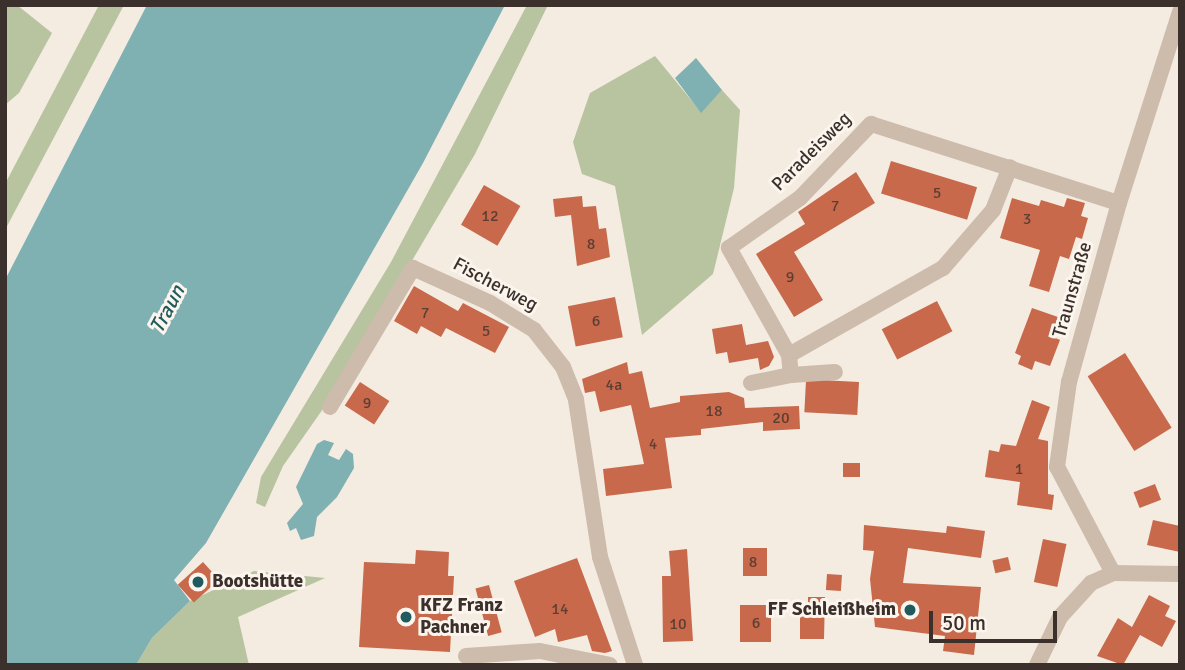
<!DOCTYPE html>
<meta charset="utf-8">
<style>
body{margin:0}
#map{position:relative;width:1185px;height:670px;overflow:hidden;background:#f4ebe1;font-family:Signika,sans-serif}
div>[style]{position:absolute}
.green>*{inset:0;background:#b8c4a0}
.water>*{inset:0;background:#7fb0b2}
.building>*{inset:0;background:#c8694b;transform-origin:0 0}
.minor>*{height:16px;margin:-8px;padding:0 8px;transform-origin:8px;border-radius:8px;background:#cdbbac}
.dots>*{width:19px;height:19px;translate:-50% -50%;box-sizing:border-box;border:4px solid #fbf5ee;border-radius:50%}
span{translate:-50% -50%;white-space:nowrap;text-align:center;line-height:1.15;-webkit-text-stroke:6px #fbf5ee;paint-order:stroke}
.number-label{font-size:16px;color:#5e3e33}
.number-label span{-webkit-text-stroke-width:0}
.street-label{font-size:19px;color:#3b302b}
.poi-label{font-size:19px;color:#3b302b;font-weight:700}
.left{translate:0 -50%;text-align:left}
.right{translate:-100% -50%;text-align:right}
.water-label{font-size:21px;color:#1f5a5e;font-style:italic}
.frame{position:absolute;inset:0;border:7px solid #3b302b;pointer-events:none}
.scale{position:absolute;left:929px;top:611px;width:128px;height:32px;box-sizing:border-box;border:4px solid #3b302b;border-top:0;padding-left:9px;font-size:21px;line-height:24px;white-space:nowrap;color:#3b302b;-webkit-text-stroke:5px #fbf5ee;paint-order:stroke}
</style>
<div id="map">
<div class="green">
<i style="clip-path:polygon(5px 5px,17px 5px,52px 33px,19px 93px,5px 105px)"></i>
<i style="clip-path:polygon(99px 5px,124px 5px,5px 230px,5px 184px)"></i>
<i style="clip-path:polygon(527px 5px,548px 5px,475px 154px,332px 396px,283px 466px,265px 507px,256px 503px,261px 477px,391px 262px)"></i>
<i style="clip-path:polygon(655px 56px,701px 112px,722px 90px,740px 110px,734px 188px,713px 274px,642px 335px,615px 186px,582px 174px,573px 142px,590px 93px)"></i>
<i style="clip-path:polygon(254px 571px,325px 578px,238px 617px,249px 665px,136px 665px,152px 638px,190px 601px)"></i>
</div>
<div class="water">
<i style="clip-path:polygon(147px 5px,505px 5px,423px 163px,206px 543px,174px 580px,190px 601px,152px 638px,136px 665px,5px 665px,5px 280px)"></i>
<i style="clip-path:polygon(696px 58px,722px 90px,701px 113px,675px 78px)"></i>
<i style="clip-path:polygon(324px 440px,334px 443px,328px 455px,339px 460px,346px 449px,353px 454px,354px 468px,337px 497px,317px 517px,314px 536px,301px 540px,296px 528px,290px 531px,287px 523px,303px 504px,296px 487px,317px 444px)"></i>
</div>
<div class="building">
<i style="left:891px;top:161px;width:90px;height:34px;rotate:17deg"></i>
<i style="clip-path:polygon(856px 172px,875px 203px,794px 252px,823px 300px,794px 317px,756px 254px,805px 224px,798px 212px)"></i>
<i style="left:484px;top:185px;width:42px;height:46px;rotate:30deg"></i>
<i style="clip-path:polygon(582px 196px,583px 207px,596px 206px,599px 229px,606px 228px,610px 257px,577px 266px,571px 215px,555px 217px,553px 199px)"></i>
<i style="clip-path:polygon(1012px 198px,1039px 206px,1041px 200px,1064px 207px,1067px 198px,1085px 203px,1081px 216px,1088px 218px,1082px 239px,1076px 237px,1069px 259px,1060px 256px,1049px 292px,1029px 286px,1040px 250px,1000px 238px)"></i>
<i style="clip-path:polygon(414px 286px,458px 311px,463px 303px,509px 327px,495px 353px,446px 328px,441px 337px,421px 326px,417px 334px,394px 321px)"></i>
<i style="left:615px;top:297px;width:41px;height:48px;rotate:79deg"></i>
<i style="left:937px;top:301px;width:34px;height:62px;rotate:63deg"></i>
<i style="clip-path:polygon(1032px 308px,1058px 317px,1051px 336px,1060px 340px,1050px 366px,1035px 361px,1032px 370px,1018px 364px,1021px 356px,1015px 353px)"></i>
<i style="clip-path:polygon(742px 324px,746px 345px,768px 341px,774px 357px,769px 366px,760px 370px,758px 358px,729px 363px,727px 352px,716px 354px,712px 329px)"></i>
<i style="left:1125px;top:353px;width:88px;height:44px;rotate:58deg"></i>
<i style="clip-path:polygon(627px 362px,629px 374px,642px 371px,650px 408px,680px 402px,680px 396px,729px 392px,744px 398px,745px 408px,799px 406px,800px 429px,763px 431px,763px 422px,701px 429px,701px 435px,665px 438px,672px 488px,606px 496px,603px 469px,644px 464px,631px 405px,600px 412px,595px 391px,585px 393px,582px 379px)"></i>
<i style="left:360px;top:382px;width:35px;height:28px;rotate:33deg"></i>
<i style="left:859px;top:382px;width:33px;height:53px;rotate:93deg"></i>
<i style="clip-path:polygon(1032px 400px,1050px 407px,1038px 439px,1048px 441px,1048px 494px,1054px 495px,1052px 510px,1017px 505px,1020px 482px,985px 477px,989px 450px,999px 452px,1001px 444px,1016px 446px)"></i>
<i style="left:843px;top:463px;width:17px;height:14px"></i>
<i style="left:1155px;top:484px;width:17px;height:23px;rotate:69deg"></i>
<i style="clip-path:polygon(1153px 520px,1180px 526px,1180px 552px,1147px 545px)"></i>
<i style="clip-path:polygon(864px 525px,946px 533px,947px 526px,985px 531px,981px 558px,908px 548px,903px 583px,981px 587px,974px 655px,943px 651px,945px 636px,875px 627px,870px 579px,874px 551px,863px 550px)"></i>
<i style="left:1043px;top:539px;width:24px;height:44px;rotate:12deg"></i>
<i style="left:767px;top:548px;width:28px;height:24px;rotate:90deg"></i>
<i style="clip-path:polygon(687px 549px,693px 641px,663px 642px,662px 576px,671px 576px,669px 551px)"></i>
<i style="clip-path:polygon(416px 550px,449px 552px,448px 576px,454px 576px,450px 652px,359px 647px,364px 562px,415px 564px)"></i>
<i style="left:1008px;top:557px;width:13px;height:16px;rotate:77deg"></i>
<i style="clip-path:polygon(577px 558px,612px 651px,605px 653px,592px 651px,587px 635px,558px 642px,555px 629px,535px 637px,514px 581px)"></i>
<i style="left:203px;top:562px;width:24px;height:34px;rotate:48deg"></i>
<i style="left:827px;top:574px;width:15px;height:16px;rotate:4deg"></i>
<i style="left:489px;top:585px;width:49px;height:14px;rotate:75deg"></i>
<i style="clip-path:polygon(1149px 595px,1170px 606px,1165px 616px,1176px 621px,1162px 647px,1140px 635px,1123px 665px,1097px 656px,1118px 618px,1132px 627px)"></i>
<i style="clip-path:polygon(808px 597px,825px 597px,824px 639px,800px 639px,800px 607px,808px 608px)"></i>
<i style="left:740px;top:605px;width:31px;height:37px"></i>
</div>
<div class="minor">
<i style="left:789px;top:355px;width:177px;rotate:-29.5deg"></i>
<i style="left:943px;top:268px;width:77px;rotate:-49.2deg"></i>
<i style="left:993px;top:210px;width:46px;rotate:-68.4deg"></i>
<i style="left:791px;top:375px;width:44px;rotate:-3.9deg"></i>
<i style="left:751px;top:383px;width:41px;rotate:-11.3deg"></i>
<i style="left:791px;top:375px;width:20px;rotate:-96deg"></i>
<i style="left:789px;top:355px;width:123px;rotate:-119.3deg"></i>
<i style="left:729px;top:248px;width:87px;rotate:-35.2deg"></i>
<i style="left:800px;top:198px;width:103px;rotate:-46.2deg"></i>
<i style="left:871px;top:124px;width:260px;rotate:17.7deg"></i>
<i style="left:330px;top:407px;width:162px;rotate:-59.2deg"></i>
<i style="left:413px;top:268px;width:85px;rotate:24.4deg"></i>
<i style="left:490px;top:303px;width:52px;rotate:31.5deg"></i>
<i style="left:534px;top:330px;width:47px;rotate:51.9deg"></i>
<i style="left:563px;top:367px;width:35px;rotate:68deg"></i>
<i style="left:576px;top:400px;width:159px;rotate:81.3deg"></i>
<i style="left:600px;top:557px;width:114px;rotate:72deg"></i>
<i style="left:1113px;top:573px;width:120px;rotate:-117.8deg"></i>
<i style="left:1057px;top:467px;width:86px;rotate:-82deg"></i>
<i style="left:1069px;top:382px;width:186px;rotate:-74.4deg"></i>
<i style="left:1119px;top:203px;width:201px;rotate:-72.3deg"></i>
<i style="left:466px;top:656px;width:74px;rotate:-3.9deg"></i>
<i style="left:540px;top:651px;width:71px;rotate:11.3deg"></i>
<i style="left:1037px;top:665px;width:53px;rotate:-64.4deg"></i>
<i style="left:1060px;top:617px;width:46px;rotate:-47.6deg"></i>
<i style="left:1091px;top:583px;width:24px;rotate:-24deg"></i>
<i style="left:1113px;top:573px;width:67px;rotate:0.9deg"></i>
</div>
<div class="dots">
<i style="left:198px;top:582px;background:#1f5a5e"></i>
<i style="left:910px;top:610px;background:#1f5a5e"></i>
<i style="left:406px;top:617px;background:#1f5a5e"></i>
</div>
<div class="number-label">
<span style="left:937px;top:193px">5</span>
<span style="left:835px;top:206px">7</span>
<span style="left:490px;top:216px">12</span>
<span style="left:1027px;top:219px">3</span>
<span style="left:591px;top:244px">8</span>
<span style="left:790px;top:277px">9</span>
<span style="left:425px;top:313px">7</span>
<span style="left:596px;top:321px">6</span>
<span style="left:486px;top:331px">5</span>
<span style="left:614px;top:385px">4a</span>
<span style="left:367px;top:403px">9</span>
<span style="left:714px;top:411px">18</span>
<span style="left:781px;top:418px">20</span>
<span style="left:653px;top:444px">4</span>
<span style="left:1019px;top:469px">1</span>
<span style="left:753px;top:562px">8</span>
<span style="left:560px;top:609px">14</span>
<span style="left:756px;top:623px">6</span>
<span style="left:678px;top:624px">10</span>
</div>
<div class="street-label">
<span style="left:812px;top:152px;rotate:-45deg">Paradeisweg</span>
<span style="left:495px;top:285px;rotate:28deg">Fischerweg</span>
<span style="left:1073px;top:290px;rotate:-74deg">Traunstraße</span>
</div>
<div class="poi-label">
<span class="left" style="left:212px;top:582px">Bootshütte</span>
<span class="left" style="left:420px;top:617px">KFZ Franz<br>Pachner</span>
<span class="right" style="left:896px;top:610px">FF Schleißheim</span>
</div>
<div class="water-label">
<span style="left:167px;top:309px;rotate:-62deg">Traun</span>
</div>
<div class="frame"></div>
<div class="scale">50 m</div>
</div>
